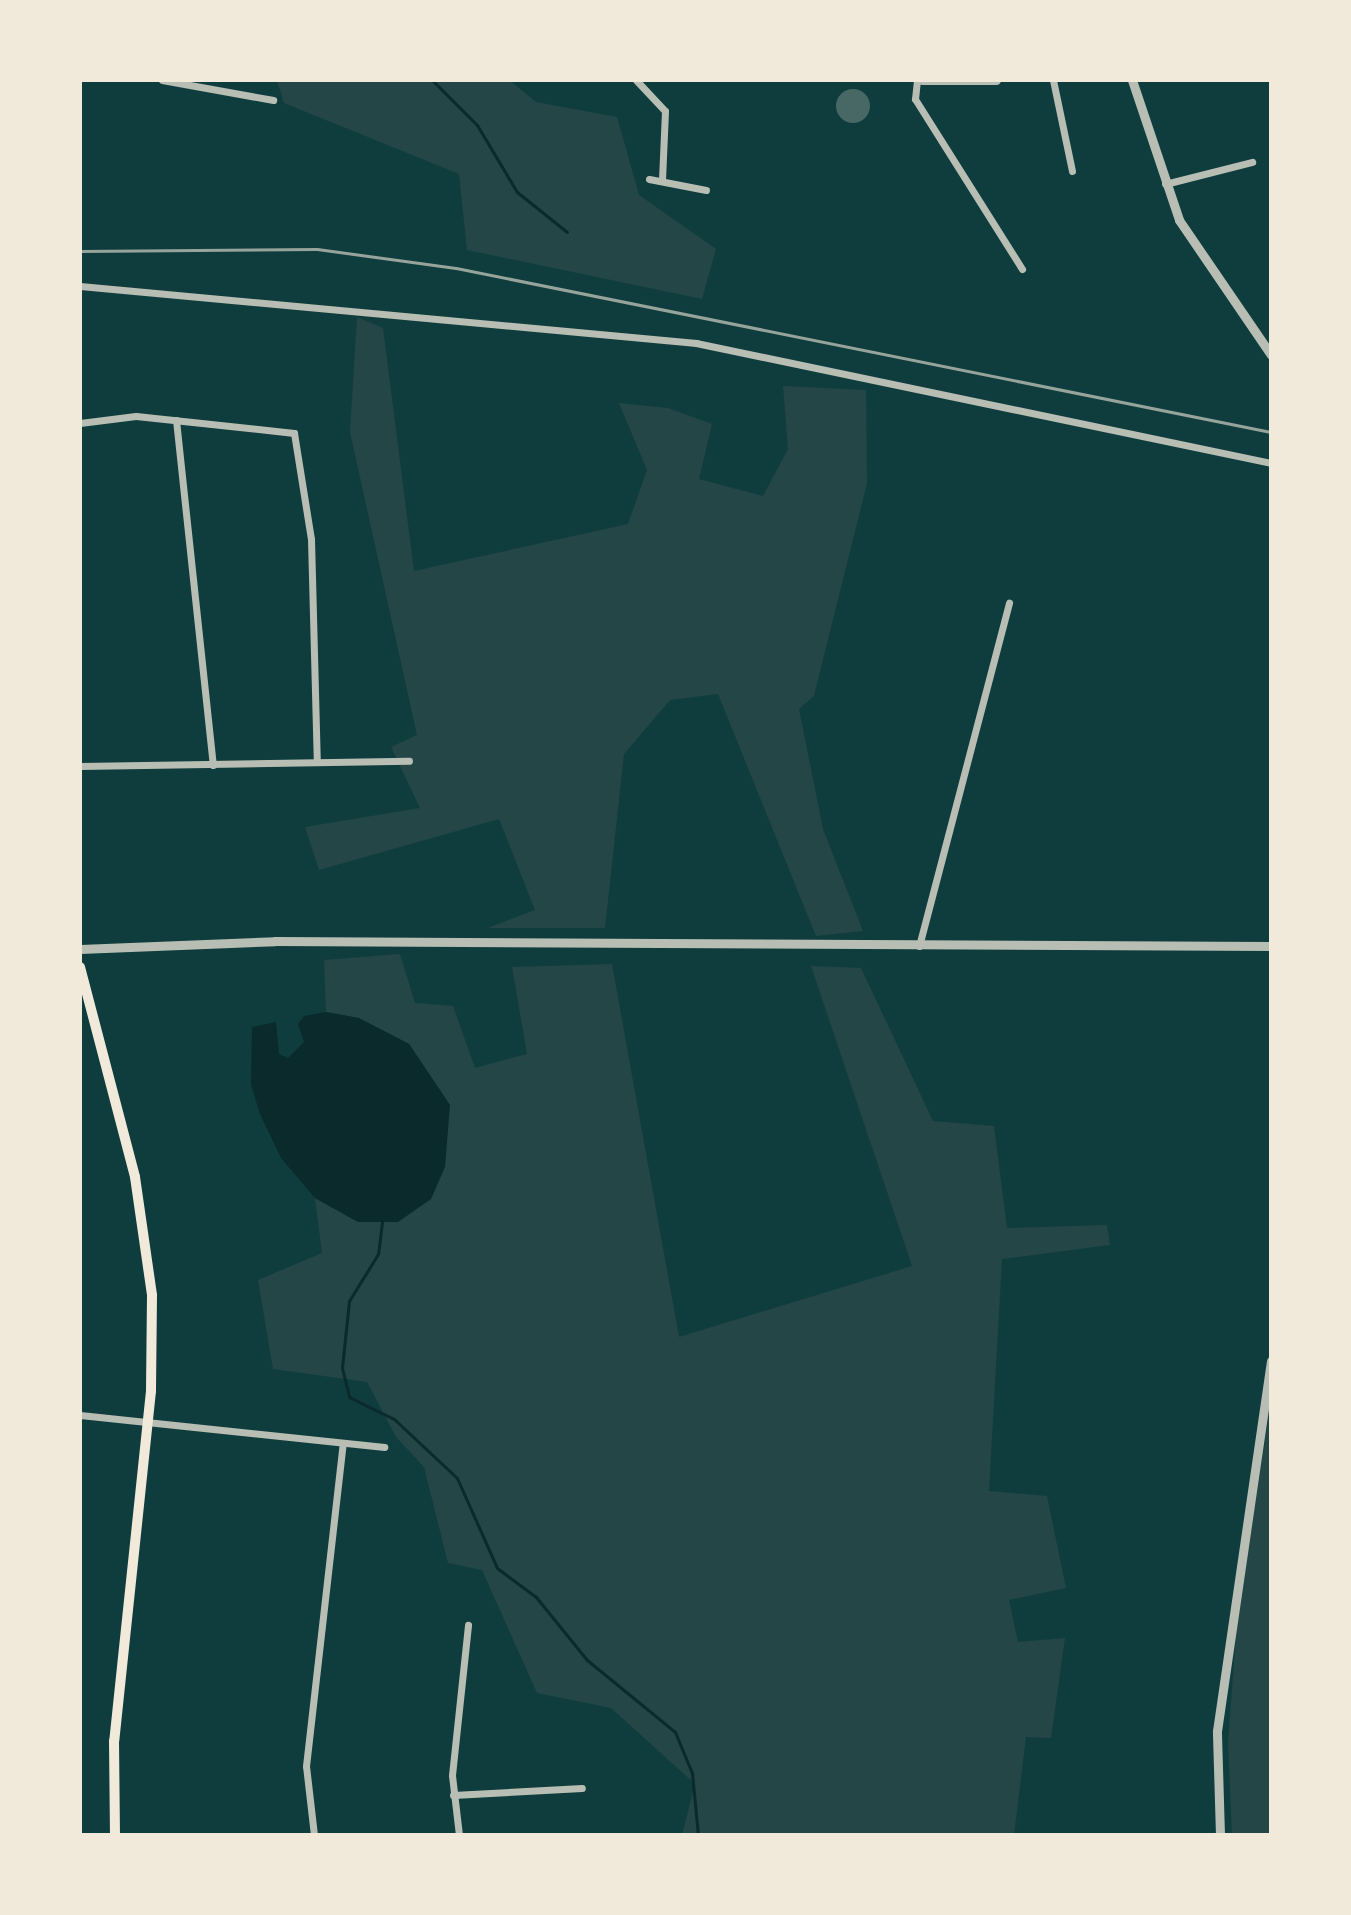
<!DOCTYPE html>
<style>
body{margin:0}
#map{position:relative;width:1351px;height:1915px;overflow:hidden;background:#0f3d3e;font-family:Raleway,sans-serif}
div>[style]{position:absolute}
.green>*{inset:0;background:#244646}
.water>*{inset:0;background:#0a2a2b}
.stream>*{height:3px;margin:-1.5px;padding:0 1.5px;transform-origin:1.5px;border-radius:1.5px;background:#0a2a2b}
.building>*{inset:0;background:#486865}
.round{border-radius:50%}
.minor>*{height:7px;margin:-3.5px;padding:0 3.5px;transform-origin:3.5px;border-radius:3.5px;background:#b8beb3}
.tertiary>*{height:9px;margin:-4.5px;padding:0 4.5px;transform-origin:4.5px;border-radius:4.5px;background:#b8beb3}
.secondary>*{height:10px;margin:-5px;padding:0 5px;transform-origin:5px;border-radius:5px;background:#f1e9da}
.rail>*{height:3px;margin:-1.5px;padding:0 1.5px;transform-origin:1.5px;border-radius:1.5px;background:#97a49c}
span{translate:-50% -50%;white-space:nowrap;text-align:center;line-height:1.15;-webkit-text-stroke:7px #f1e9da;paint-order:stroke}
.frame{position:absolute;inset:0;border:82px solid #f1e9da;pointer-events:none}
</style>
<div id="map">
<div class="green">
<i style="clip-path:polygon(277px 80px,509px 80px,536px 102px,617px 117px,639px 195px,716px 249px,702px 299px,467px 250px,459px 174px,284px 103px)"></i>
<i style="clip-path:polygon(357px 317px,383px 328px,414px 571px,628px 524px,647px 470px,619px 403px,668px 408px,712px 424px,699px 479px,763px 496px,788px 449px,783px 386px,866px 390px,867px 483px,814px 696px,799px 709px,823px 829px,863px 931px,816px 936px,718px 694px,670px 700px,624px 754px,605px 928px,488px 928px,535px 910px,499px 819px,319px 870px,305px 827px,420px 808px,391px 747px,417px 735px,350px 432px)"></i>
<i style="clip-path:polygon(400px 954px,415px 1003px,453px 1006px,475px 1068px,527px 1054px,512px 967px,612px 964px,679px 1337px,912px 1266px,811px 966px,861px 968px,933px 1121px,994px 1126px,1007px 1228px,1107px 1225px,1110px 1245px,1002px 1259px,989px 1491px,1047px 1496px,1066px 1588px,1009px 1600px,1018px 1642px,1065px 1638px,1051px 1738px,1026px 1737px,1014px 1835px,682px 1835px,695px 1784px,611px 1708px,537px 1693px,482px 1570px,448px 1563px,424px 1467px,396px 1437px,367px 1382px,273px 1369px,258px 1280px,322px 1253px,315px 1198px,358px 1222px,398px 1222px,450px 1105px,409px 1044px,359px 1018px,326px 1012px,324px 960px)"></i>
<i style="clip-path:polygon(1271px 1402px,1271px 1835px,1232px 1835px,1228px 1743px,1237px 1621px)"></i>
</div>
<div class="water">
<i style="clip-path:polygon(326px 1012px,359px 1018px,409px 1044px,450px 1105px,445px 1167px,431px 1199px,398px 1222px,358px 1222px,315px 1198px,281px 1158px,260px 1114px,251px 1085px,252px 1027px,276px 1022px,279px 1054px,288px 1058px,304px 1042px,298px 1024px,304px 1016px)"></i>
</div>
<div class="stream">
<i style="left:432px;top:80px;width:64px;rotate:45deg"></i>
<i style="left:477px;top:125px;width:78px;rotate:59.2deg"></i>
<i style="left:517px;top:192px;width:64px;rotate:38.7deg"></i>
<i style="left:382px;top:1222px;width:32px;rotate:97deg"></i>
<i style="left:378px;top:1254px;width:55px;rotate:121.7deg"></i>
<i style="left:349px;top:1301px;width:67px;rotate:96deg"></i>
<i style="left:342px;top:1368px;width:30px;rotate:76deg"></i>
<i style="left:349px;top:1397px;width:50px;rotate:26.1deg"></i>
<i style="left:394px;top:1419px;width:86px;rotate:43.1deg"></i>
<i style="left:457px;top:1478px;width:98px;rotate:66deg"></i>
<i style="left:497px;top:1568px;width:49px;rotate:36.6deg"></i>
<i style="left:536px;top:1597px;width:81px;rotate:51deg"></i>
<i style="left:587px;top:1660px;width:114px;rotate:39.3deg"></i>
<i style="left:675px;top:1732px;width:44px;rotate:67.5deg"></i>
<i style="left:692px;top:1773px;width:62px;rotate:84.5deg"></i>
</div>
<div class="building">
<i class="round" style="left:836px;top:89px;width:34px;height:34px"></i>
</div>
<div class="minor">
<i style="left:162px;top:80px;width:113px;rotate:10.2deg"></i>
<i style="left:636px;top:80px;width:42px;rotate:46.9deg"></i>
<i style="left:665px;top:111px;width:68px;rotate:92.5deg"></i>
<i style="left:917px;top:80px;width:19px;rotate:96deg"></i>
<i style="left:915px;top:99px;width:201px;rotate:57.8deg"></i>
<i style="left:1053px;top:80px;width:93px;rotate:78.2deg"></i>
<i style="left:649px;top:179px;width:58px;rotate:10.9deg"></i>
<i style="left:1165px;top:184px;width:90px;rotate:-14.2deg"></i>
<i style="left:80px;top:286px;width:619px;rotate:5.29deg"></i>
<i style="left:696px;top:343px;width:587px;rotate:11.79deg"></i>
<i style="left:176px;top:420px;width:347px;rotate:83.9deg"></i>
<i style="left:80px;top:423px;width:56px;rotate:-7.1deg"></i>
<i style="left:136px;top:416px;width:159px;rotate:6.1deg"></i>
<i style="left:294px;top:433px;width:107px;rotate:80.9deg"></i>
<i style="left:311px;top:539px;width:223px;rotate:88.5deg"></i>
<i style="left:80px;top:766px;width:329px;rotate:-0.9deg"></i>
<i style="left:919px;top:946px;width:355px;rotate:-75.3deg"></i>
<i style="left:80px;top:1415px;width:306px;rotate:6deg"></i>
<i style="left:453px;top:1795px;width:129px;rotate:-3.1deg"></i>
<i style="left:314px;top:1835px;width:69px;rotate:-96.6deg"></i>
<i style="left:306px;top:1766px;width:325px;rotate:-83.5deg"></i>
<i style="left:459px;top:1835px;width:60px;rotate:-96.7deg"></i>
<i style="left:452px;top:1775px;width:151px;rotate:-83.9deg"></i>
</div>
<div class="tertiary">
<i style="left:922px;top:80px;width:74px"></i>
<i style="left:1132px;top:80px;width:148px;rotate:71.4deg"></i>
<i style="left:1179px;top:220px;width:163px;rotate:55.7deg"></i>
<i style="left:80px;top:949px;width:195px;rotate:-2.3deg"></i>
<i style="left:275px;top:941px;width:996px;rotate:0.29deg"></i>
<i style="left:1220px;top:1835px;width:104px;rotate:-91.7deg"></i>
<i style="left:1217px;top:1731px;width:374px;rotate:-81.7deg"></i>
</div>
<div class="secondary">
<i style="left:80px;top:967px;width:217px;rotate:75.3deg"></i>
<i style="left:135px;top:1177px;width:119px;rotate:81.8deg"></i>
<i style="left:152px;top:1295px;width:96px;rotate:90.6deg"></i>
<i style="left:151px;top:1391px;width:352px;rotate:96deg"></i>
<i style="left:114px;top:1741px;width:94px;rotate:89.4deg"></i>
</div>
<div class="rail">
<i style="left:80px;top:251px;width:237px;rotate:-0.5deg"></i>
<i style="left:317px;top:249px;width:140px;rotate:7.8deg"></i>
<i style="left:456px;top:268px;width:831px;rotate:11.38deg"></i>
</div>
<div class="frame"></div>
</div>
